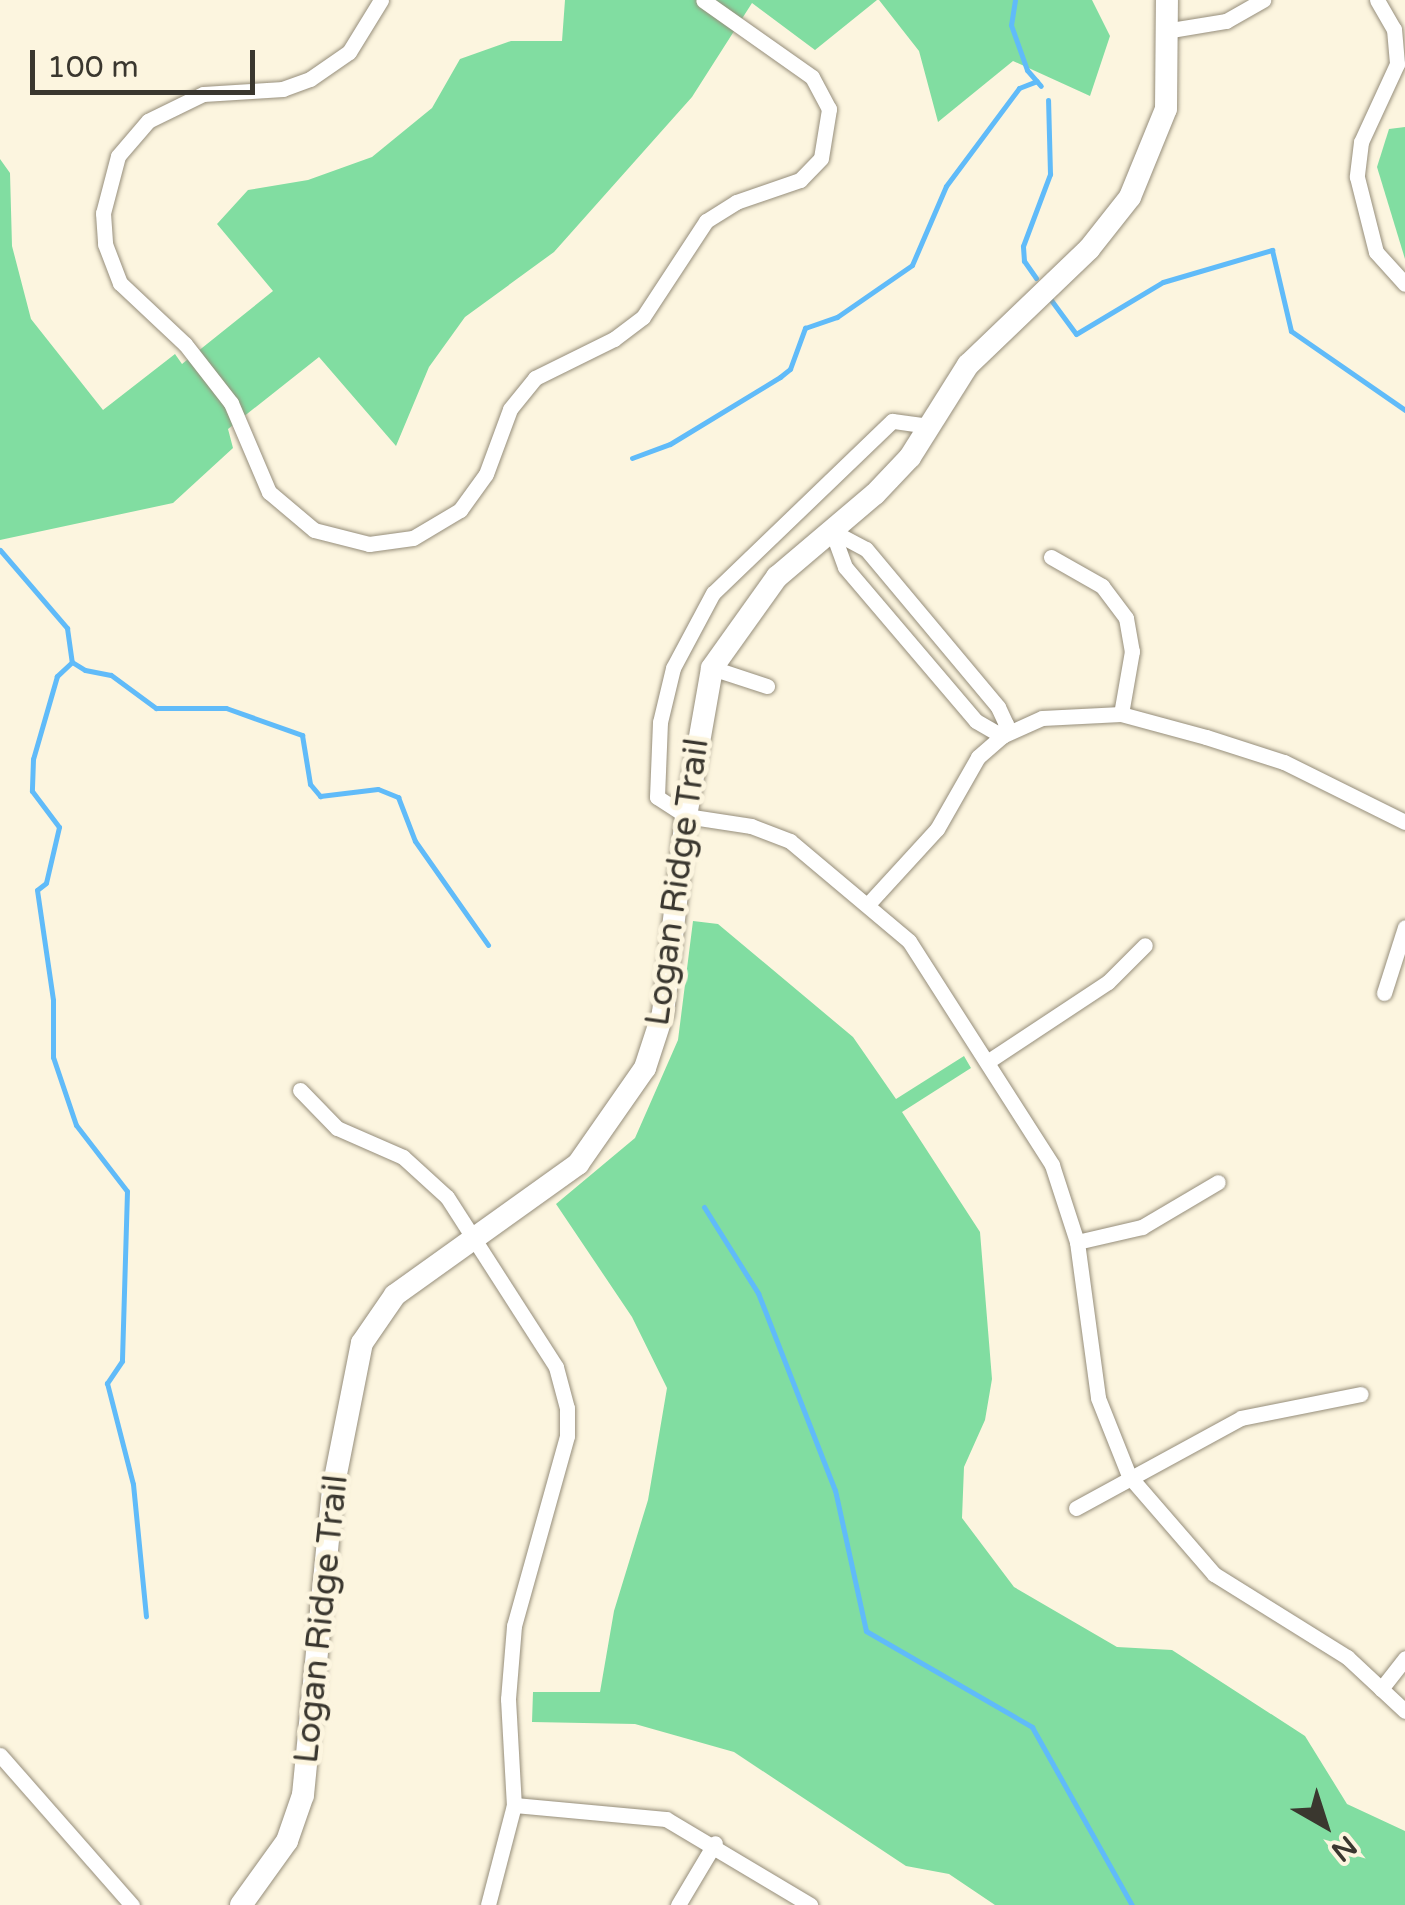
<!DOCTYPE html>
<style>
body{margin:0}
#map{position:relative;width:1405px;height:1905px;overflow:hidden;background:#fcf5df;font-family:"Varela Round",sans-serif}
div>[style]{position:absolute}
.green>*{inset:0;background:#81dda1}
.stream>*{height:5px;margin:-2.5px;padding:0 2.5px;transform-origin:2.5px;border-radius:2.5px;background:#60bbf9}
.roads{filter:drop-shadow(0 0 2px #968e7b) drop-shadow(0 0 2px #968e7b)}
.street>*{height:15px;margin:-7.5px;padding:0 7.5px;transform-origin:7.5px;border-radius:7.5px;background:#fff}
.secondary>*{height:22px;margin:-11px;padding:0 11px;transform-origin:11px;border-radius:11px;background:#fff}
span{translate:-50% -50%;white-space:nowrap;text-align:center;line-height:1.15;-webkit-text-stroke:10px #fcf5df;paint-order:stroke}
.street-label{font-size:35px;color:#3a372f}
.north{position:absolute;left:1275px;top:1775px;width:100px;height:100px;-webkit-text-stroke:8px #fcf5df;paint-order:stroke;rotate:141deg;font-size:28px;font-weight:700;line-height:40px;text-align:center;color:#3a372f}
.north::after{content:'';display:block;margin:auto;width:35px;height:45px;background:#3a372f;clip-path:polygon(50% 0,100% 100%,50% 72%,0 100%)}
.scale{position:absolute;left:30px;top:50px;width:225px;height:45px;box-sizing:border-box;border:5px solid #3a372f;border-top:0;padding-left:12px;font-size:30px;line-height:35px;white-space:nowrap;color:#3a372f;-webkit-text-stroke:8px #fcf5df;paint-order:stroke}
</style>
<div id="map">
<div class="green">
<i style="clip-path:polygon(565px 0,877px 0,815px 50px,752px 3px,692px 97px,554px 252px,465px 317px,429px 367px,396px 446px,319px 357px,228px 429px,233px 448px,173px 503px,0 540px,0 159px,10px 173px,12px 246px,31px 319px,103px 410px,175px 354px,182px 364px,273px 291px,217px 224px,248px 190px,308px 180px,372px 157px,432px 108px,460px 59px,511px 41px,562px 41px)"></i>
<i style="clip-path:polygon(879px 0,1092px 0,1110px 36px,1090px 96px,1013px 61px,938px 122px,919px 51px)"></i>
<i style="clip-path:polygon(1405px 127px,1405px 259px,1377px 167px,1389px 129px)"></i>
<i style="clip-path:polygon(693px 921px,718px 924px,853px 1037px,896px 1099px,964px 1056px,971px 1068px,902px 1112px,980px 1232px,992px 1379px,985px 1420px,964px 1467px,962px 1518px,1014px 1587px,1117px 1647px,1172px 1650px,1305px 1736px,1347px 1804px,1405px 1831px,1405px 1905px,995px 1905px,949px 1874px,906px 1866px,734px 1752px,635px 1724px,532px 1722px,533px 1692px,600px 1692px,614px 1611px,648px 1500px,667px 1388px,632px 1317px,556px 1204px,635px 1138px,678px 1040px)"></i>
</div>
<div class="stream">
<i style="left:1015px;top:0;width:25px;rotate:99deg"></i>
<i style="left:1011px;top:25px;width:48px;rotate:70.4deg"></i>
<i style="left:1027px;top:70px;width:21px;rotate:49deg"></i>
<i style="left:1036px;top:278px;width:21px;rotate:-125deg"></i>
<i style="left:1024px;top:261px;width:15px;rotate:-94deg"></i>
<i style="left:1023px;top:246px;width:77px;rotate:-69.4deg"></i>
<i style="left:1050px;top:174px;width:74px;rotate:-91.5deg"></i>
<i style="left:1051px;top:300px;width:42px;rotate:53.7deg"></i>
<i style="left:1076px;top:334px;width:101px;rotate:-30.9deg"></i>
<i style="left:1163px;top:282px;width:114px;rotate:-16.4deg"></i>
<i style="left:1272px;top:250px;width:83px;rotate:76.8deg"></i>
<i style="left:1291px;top:331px;width:139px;rotate:34.7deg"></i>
<i style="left:632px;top:458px;width:40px;rotate:-20.2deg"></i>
<i style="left:670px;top:444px;width:129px;rotate:-31.3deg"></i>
<i style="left:780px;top:377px;width:13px;rotate:-39deg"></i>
<i style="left:790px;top:369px;width:44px;rotate:-69.9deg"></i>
<i style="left:805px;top:328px;width:34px;rotate:-19deg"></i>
<i style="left:837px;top:317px;width:91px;rotate:-34.7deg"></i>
<i style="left:912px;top:265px;width:86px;rotate:-66.7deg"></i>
<i style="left:946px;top:186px;width:122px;rotate:-53.3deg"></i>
<i style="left:1019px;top:88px;width:19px;rotate:-21deg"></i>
<i style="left:0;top:550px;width:103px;rotate:49.3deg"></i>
<i style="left:67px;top:628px;width:34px;rotate:82deg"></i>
<i style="left:72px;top:662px;width:15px;rotate:32deg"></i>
<i style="left:85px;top:670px;width:26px;rotate:11deg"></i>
<i style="left:111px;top:675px;width:56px;rotate:36.3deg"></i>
<i style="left:156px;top:708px;width:70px"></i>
<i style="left:226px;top:708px;width:81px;rotate:19.6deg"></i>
<i style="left:302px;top:735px;width:50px;rotate:80.7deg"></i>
<i style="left:310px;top:784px;width:16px;rotate:50deg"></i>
<i style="left:320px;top:796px;width:58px;rotate:-6.9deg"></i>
<i style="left:378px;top:789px;width:22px;rotate:22deg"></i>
<i style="left:398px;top:797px;width:47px;rotate:68.9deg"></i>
<i style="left:415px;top:841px;width:127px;rotate:54.9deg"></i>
<i style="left:72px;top:662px;width:21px;rotate:137deg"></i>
<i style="left:57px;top:676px;width:86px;rotate:106.1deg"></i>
<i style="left:33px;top:759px;width:32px;rotate:92deg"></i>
<i style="left:32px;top:791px;width:45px;rotate:53.1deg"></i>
<i style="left:59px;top:827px;width:57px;rotate:103.1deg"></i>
<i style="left:46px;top:883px;width:11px;rotate:142deg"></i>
<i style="left:37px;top:890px;width:111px;rotate:81.7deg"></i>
<i style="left:53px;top:1000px;width:57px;rotate:90deg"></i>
<i style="left:53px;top:1057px;width:72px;rotate:71.3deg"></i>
<i style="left:76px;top:1125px;width:83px;rotate:52.3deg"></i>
<i style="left:127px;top:1191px;width:170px;rotate:91.7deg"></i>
<i style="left:122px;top:1361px;width:27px;rotate:124deg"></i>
<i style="left:107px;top:1383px;width:104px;rotate:75.6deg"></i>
<i style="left:133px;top:1484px;width:133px;rotate:84.4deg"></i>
<i style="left:704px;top:1207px;width:102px;rotate:57.9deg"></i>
<i style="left:758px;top:1293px;width:212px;rotate:68.7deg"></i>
<i style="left:835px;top:1490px;width:144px;rotate:77.6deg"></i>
<i style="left:866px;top:1631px;width:192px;rotate:30deg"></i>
<i style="left:1032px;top:1727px;width:204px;rotate:60.7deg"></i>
</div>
<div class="roads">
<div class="street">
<i style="left:381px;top:0;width:61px;rotate:121.6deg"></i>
<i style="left:349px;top:52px;width:47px;rotate:145.3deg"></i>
<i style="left:310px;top:79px;width:29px;rotate:160deg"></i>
<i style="left:283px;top:89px;width:80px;rotate:176.4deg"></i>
<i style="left:203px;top:94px;width:61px;rotate:153.9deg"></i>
<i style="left:148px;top:121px;width:46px;rotate:130.6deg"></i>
<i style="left:118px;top:156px;width:59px;rotate:104.7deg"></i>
<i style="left:103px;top:213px;width:31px;rotate:86deg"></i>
<i style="left:105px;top:244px;width:42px;rotate:69deg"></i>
<i style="left:120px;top:283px;width:89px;rotate:43.2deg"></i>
<i style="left:185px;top:344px;width:75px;rotate:52.1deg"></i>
<i style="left:231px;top:403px;width:97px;rotate:66.9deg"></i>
<i style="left:269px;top:492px;width:59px;rotate:40.2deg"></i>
<i style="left:314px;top:530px;width:57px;rotate:14.3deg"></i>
<i style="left:369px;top:544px;width:44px;rotate:-7.8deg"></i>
<i style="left:413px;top:538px;width:55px;rotate:-30.8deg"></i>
<i style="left:460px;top:510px;width:44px;rotate:-54.2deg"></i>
<i style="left:486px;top:474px;width:69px;rotate:-69.7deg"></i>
<i style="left:510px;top:409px;width:40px;rotate:-51deg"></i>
<i style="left:535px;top:378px;width:88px;rotate:-26.3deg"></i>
<i style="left:614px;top:339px;width:36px;rotate:-37deg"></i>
<i style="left:643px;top:317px;width:115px;rotate:-56.7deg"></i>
<i style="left:706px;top:221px;width:36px;rotate:-32deg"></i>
<i style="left:736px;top:202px;width:68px;rotate:-19deg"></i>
<i style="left:800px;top:180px;width:30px;rotate:-46deg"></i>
<i style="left:821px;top:158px;width:50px;rotate:-80.7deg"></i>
<i style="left:829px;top:109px;width:36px;rotate:-118deg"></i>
<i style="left:812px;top:77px;width:133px;rotate:-144.8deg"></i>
<i style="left:1377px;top:0;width:34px;rotate:60deg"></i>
<i style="left:1394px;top:29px;width:35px;rotate:85deg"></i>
<i style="left:1397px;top:64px;width:86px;rotate:114.8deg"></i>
<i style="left:1361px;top:142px;width:35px;rotate:97deg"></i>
<i style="left:1357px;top:177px;width:77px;rotate:75.8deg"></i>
<i style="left:1376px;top:252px;width:43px;rotate:47.8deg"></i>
<i style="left:1171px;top:30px;width:56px;rotate:-9.3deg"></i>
<i style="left:1226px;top:21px;width:43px;rotate:-29.6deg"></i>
<i style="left:929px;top:426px;width:37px;rotate:-172deg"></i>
<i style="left:892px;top:421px;width:248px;rotate:136.1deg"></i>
<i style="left:713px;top:593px;width:85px;rotate:118.1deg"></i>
<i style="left:673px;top:668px;width:56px;rotate:103.5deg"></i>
<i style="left:660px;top:722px;width:75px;rotate:92.3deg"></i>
<i style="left:657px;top:797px;width:35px;rotate:33deg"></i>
<i style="left:686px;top:816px;width:66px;rotate:8.7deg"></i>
<i style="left:751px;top:826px;width:42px;rotate:21deg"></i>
<i style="left:790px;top:841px;width:155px;rotate:40deg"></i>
<i style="left:909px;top:941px;width:266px;rotate:57.4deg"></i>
<i style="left:1052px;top:1165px;width:81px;rotate:72deg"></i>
<i style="left:1077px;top:1242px;width:157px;rotate:82.3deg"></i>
<i style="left:1098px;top:1398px;width:84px;rotate:68.3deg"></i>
<i style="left:1129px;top:1476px;width:130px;rotate:49.1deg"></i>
<i style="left:1214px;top:1574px;width:157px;rotate:32deg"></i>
<i style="left:1347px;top:1657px;width:79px;rotate:43deg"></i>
<i style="left:832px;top:531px;width:38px;rotate:28deg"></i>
<i style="left:866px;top:549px;width:206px;rotate:50.1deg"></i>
<i style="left:998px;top:707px;width:19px;rotate:65deg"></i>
<i style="left:1006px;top:724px;width:13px;rotate:108deg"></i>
<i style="left:1002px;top:736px;width:30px;rotate:-150deg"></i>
<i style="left:976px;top:721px;width:202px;rotate:-130.4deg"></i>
<i style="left:845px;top:567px;width:38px;rotate:-110deg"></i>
<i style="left:1051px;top:557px;width:59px;rotate:29.6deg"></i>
<i style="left:1102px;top:586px;width:40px;rotate:53deg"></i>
<i style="left:1126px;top:618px;width:34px;rotate:80deg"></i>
<i style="left:1132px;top:651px;width:64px;rotate:99.9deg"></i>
<i style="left:712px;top:668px;width:58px;rotate:18.1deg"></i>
<i style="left:870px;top:902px;width:99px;rotate:-47.5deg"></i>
<i style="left:937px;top:829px;width:83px;rotate:-60.3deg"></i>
<i style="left:978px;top:757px;width:32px;rotate:-41deg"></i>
<i style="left:1002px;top:736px;width:44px;rotate:-24.2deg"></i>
<i style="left:1042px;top:718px;width:79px;rotate:-2.9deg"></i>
<i style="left:1121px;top:714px;width:88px;rotate:15.1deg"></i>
<i style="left:1206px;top:737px;width:82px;rotate:17.8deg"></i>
<i style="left:1284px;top:762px;width:135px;rotate:26.4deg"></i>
<i style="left:1384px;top:993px;width:69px;rotate:-72.3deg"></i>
<i style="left:990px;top:1060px;width:141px;rotate:-33.5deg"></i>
<i style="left:1108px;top:982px;width:52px;rotate:-45deg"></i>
<i style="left:300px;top:1090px;width:53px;rotate:45.8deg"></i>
<i style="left:337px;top:1128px;width:72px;rotate:23.7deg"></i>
<i style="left:403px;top:1157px;width:59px;rotate:42.3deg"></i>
<i style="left:447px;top:1197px;width:202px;rotate:57.3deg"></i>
<i style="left:556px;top:1367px;width:42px;rotate:75deg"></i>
<i style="left:567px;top:1408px;width:28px;rotate:90deg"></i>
<i style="left:567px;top:1436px;width:197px;rotate:105.6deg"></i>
<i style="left:514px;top:1626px;width:73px;rotate:94.7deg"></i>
<i style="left:508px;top:1699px;width:106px;rotate:86.8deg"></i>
<i style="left:514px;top:1805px;width:103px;rotate:104.6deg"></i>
<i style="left:1077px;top:1242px;width:67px;rotate:-13deg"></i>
<i style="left:1142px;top:1227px;width:88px;rotate:-30.6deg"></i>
<i style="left:1076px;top:1508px;width:188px;rotate:-28.6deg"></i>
<i style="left:1241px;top:1418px;width:122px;rotate:-11.3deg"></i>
<i style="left:1381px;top:1689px;width:39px;rotate:-52deg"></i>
<i style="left:0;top:1755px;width:200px;rotate:48.7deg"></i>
<i style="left:514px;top:1805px;width:153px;rotate:5.3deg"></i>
<i style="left:666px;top:1819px;width:168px;rotate:30.8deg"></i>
<i style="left:678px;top:1905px;width:72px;rotate:-59.2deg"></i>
</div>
<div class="secondary">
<i style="left:241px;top:1905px;width:79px;rotate:-54.3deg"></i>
<i style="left:287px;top:1841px;width:49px;rotate:-70.8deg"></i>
<i style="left:303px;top:1795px;width:307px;rotate:-84.4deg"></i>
<i style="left:333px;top:1489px;width:149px;rotate:-78.8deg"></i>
<i style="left:362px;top:1343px;width:58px;rotate:-55.5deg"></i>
<i style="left:395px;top:1295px;width:225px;rotate:-35.6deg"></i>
<i style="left:578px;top:1164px;width:117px;rotate:-55.1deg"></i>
<i style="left:645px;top:1068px;width:58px;rotate:-71.9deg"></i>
<i style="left:663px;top:1013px;width:198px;rotate:-83.3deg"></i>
<i style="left:686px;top:816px;width:150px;rotate:-80deg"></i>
<i style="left:712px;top:668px;width:112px;rotate:-54.5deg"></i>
<i style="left:777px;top:577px;width:128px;rotate:-40.3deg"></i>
<i style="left:875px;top:494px;width:51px;rotate:-46.6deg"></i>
<i style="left:910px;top:457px;width:109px;rotate:-57.8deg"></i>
<i style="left:968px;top:365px;width:168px;rotate:-43.8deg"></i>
<i style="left:1089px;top:249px;width:66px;rotate:-51.7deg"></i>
<i style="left:1130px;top:197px;width:95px;rotate:-67.8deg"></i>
<i style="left:1166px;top:109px;width:109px;rotate:-89.5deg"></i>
</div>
</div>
<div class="street-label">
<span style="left:677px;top:882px;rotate:-82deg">Logan Ridge Trail</span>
<span style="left:321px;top:1619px;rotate:-84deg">Logan Ridge Trail</span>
</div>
<div class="north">N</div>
<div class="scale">100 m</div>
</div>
